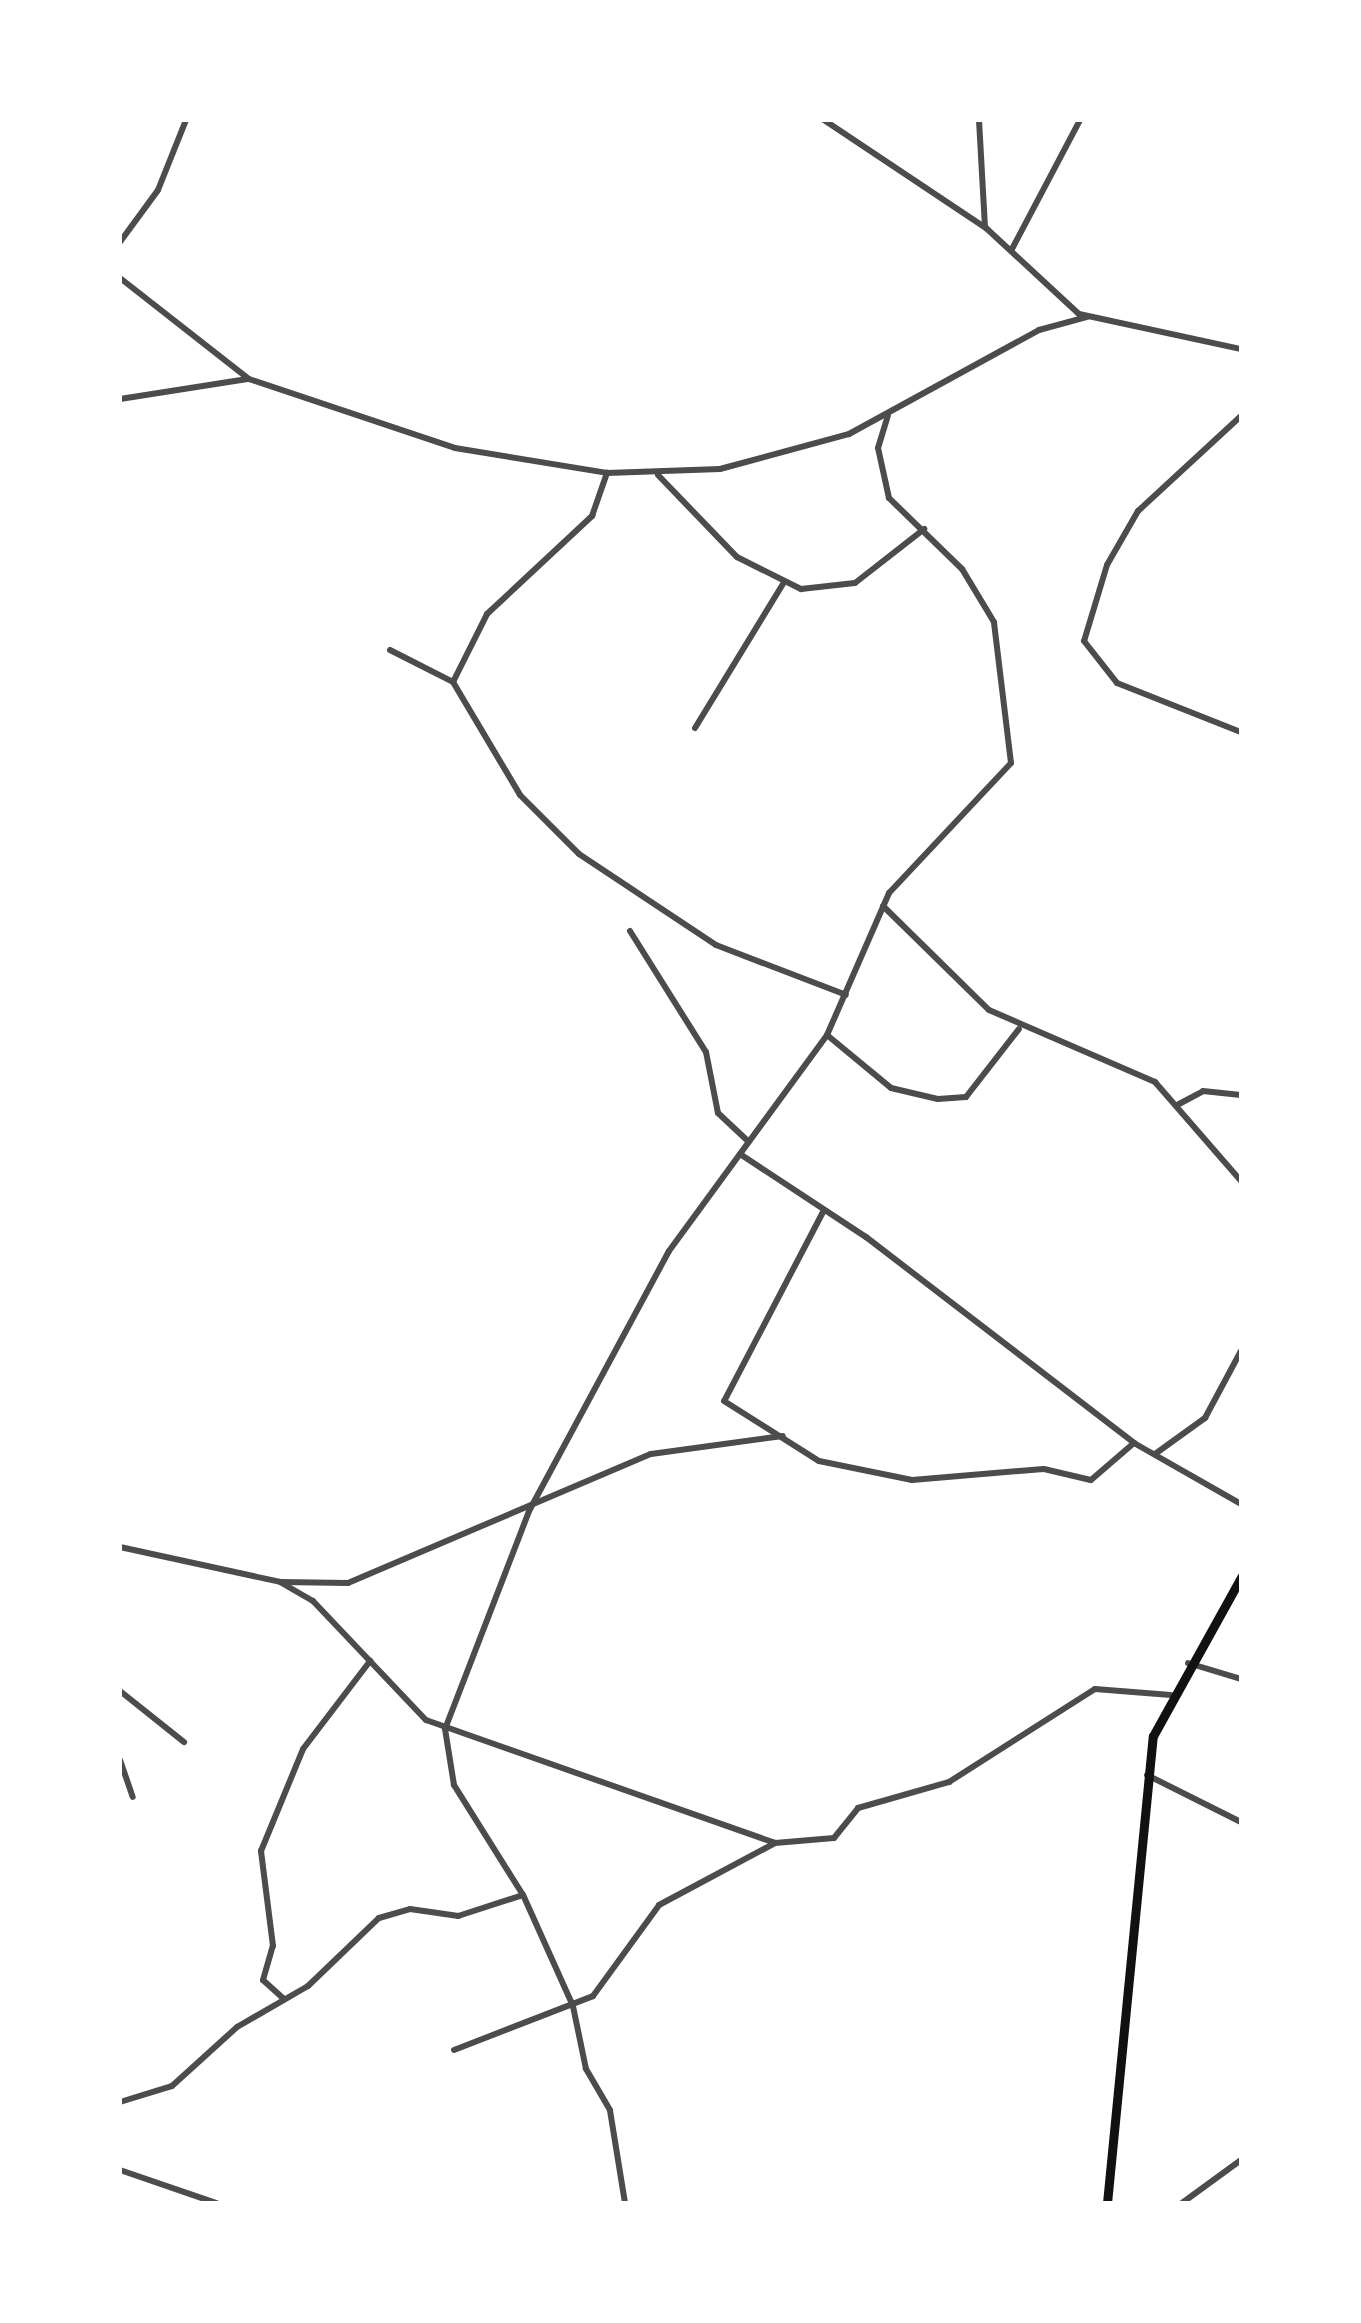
<!DOCTYPE html>
<style>
body{margin:0}
#map{position:relative;width:1361px;height:2323px;overflow:hidden;background:#fff;font-family:"Asap Condensed",sans-serif}
div>[style]{position:absolute}
.minor>*{height:6px;margin:-3px;padding:0 3px;transform-origin:3px;border-radius:3px;background:#4c4c4c}
.secondary>*{height:9px;margin:-4.5px;padding:0 4.5px;transform-origin:4.5px;border-radius:4.5px;background:#111}
span{translate:-50% -50%;white-space:nowrap;text-align:center;line-height:1.15;-webkit-text-stroke:8px #fff;paint-order:stroke}
.frame{position:absolute;inset:0;border:122px solid #fff;pointer-events:none}
</style>
<div id="map">
<div class="minor">
<i style="left:824px;top:120px;width:195px;rotate:33.7deg"></i>
<i style="left:986px;top:228px;width:127px;rotate:42.8deg"></i>
<i style="left:1079px;top:314px;width:166px;rotate:12.2deg"></i>
<i style="left:979px;top:120px;width:107px;rotate:86.8deg"></i>
<i style="left:120px;top:242px;width:64px;rotate:-53.8deg"></i>
<i style="left:158px;top:190px;width:75px;rotate:-68.2deg"></i>
<i style="left:1012px;top:249px;width:146px;rotate:-62.2deg"></i>
<i style="left:120px;top:278px;width:164px;rotate:38.1deg"></i>
<i style="left:249px;top:379px;width:217px;rotate:18.5deg"></i>
<i style="left:455px;top:448px;width:154px;rotate:9.3deg"></i>
<i style="left:607px;top:473px;width:113px;rotate:-2deg"></i>
<i style="left:720px;top:469px;width:134px;rotate:-15.2deg"></i>
<i style="left:849px;top:434px;width:217px;rotate:-28.7deg"></i>
<i style="left:1039px;top:330px;width:50px;rotate:-15.2deg"></i>
<i style="left:120px;top:399px;width:129px;rotate:-8.9deg"></i>
<i style="left:1241px;top:416px;width:140px;rotate:137.3deg"></i>
<i style="left:1138px;top:511px;width:62px;rotate:119.9deg"></i>
<i style="left:1107px;top:565px;width:79px;rotate:106.8deg"></i>
<i style="left:1084px;top:641px;width:53px;rotate:51.8deg"></i>
<i style="left:1117px;top:683px;width:133px;rotate:21.6deg"></i>
<i style="left:658px;top:475px;width:114px;rotate:46.1deg"></i>
<i style="left:737px;top:557px;width:72px;rotate:26.6deg"></i>
<i style="left:801px;top:589px;width:54px;rotate:-6.3deg"></i>
<i style="left:855px;top:583px;width:88px;rotate:-38deg"></i>
<i style="left:390px;top:650px;width:71px;rotate:26.9deg"></i>
<i style="left:453px;top:682px;width:131px;rotate:59.3deg"></i>
<i style="left:520px;top:795px;width:83px;rotate:45deg"></i>
<i style="left:579px;top:854px;width:164px;rotate:33.6deg"></i>
<i style="left:716px;top:945px;width:139px;rotate:21deg"></i>
<i style="left:453px;top:682px;width:76px;rotate:-63.4deg"></i>
<i style="left:487px;top:614px;width:144px;rotate:-43deg"></i>
<i style="left:592px;top:516px;width:46px;rotate:-70.8deg"></i>
<i style="left:695px;top:728px;width:169px;rotate:-58.6deg"></i>
<i style="left:883px;top:906px;width:148px;rotate:44.5deg"></i>
<i style="left:989px;top:1010px;width:181px;rotate:23.4deg"></i>
<i style="left:1155px;top:1082px;width:131px;rotate:49deg"></i>
<i style="left:630px;top:931px;width:143px;rotate:57.9deg"></i>
<i style="left:706px;top:1052px;width:62px;rotate:78.9deg"></i>
<i style="left:718px;top:1113px;width:42px;rotate:43.1deg"></i>
<i style="left:827px;top:1035px;width:83px;rotate:39.6deg"></i>
<i style="left:891px;top:1088px;width:48px;rotate:13.2deg"></i>
<i style="left:938px;top:1099px;width:28px;rotate:-4deg"></i>
<i style="left:966px;top:1097px;width:86px;rotate:-52.1deg"></i>
<i style="left:1179px;top:1104px;width:27px;rotate:-28deg"></i>
<i style="left:1203px;top:1091px;width:38px;rotate:6deg"></i>
<i style="left:740px;top:1154px;width:151px;rotate:33.4deg"></i>
<i style="left:866px;top:1237px;width:338px;rotate:37.5deg"></i>
<i style="left:1134px;top:1443px;width:123px;rotate:29.7deg"></i>
<i style="left:823px;top:1212px;width:213px;rotate:117.6deg"></i>
<i style="left:724px;top:1401px;width:112px;rotate:32.3deg"></i>
<i style="left:819px;top:1461px;width:95px;rotate:11.5deg"></i>
<i style="left:912px;top:1480px;width:132px;rotate:-4.8deg"></i>
<i style="left:1044px;top:1469px;width:48px;rotate:13.2deg"></i>
<i style="left:1091px;top:1480px;width:57px;rotate:-40.7deg"></i>
<i style="left:1155px;top:1454px;width:62px;rotate:-35.8deg"></i>
<i style="left:1205px;top:1418px;width:76px;rotate:-61.8deg"></i>
<i style="left:120px;top:1547px;width:164px;rotate:12.3deg"></i>
<i style="left:280px;top:1582px;width:38px;rotate:30deg"></i>
<i style="left:313px;top:1601px;width:164px;rotate:46.5deg"></i>
<i style="left:426px;top:1720px;width:370px;rotate:19.4deg"></i>
<i style="left:281px;top:1582px;width:67px;rotate:0.9deg"></i>
<i style="left:348px;top:1583px;width:329px;rotate:-23.1deg"></i>
<i style="left:651px;top:1454px;width:133px;rotate:-7.8deg"></i>
<i style="left:1188px;top:1663px;width:55px;rotate:16.8deg"></i>
<i style="left:120px;top:1691px;width:82px;rotate:38.6deg"></i>
<i style="left:120px;top:1760px;width:39px;rotate:71deg"></i>
<i style="left:1147px;top:1775px;width:105px;rotate:26.6deg"></i>
<i style="left:284px;top:1999px;width:28px;rotate:-138deg"></i>
<i style="left:263px;top:1980px;width:35px;rotate:-74deg"></i>
<i style="left:273px;top:1946px;width:96px;rotate:-97.2deg"></i>
<i style="left:261px;top:1851px;width:110px;rotate:-67.6deg"></i>
<i style="left:303px;top:1749px;width:111px;rotate:-52.7deg"></i>
<i style="left:454px;top:2050px;width:149px;rotate:-21.2deg"></i>
<i style="left:593px;top:1996px;width:112px;rotate:-54deg"></i>
<i style="left:659px;top:1905px;width:132px;rotate:-28.1deg"></i>
<i style="left:775px;top:1843px;width:59px;rotate:-4.8deg"></i>
<i style="left:834px;top:1838px;width:38px;rotate:-51deg"></i>
<i style="left:858px;top:1808px;width:95px;rotate:-15.9deg"></i>
<i style="left:949px;top:1782px;width:173px;rotate:-32.5deg"></i>
<i style="left:1095px;top:1689px;width:76px;rotate:4.5deg"></i>
<i style="left:120px;top:2102px;width:54px;rotate:-17.1deg"></i>
<i style="left:172px;top:2086px;width:88px;rotate:-42.2deg"></i>
<i style="left:237px;top:2027px;width:82px;rotate:-30deg"></i>
<i style="left:308px;top:1986px;width:98px;rotate:-43.8deg"></i>
<i style="left:379px;top:1918px;width:32px;rotate:-16deg"></i>
<i style="left:410px;top:1909px;width:49px;rotate:8.3deg"></i>
<i style="left:458px;top:1916px;width:68px;rotate:-17.9deg"></i>
<i style="left:120px;top:2170px;width:102px;rotate:19deg"></i>
<i style="left:625px;top:2203px;width:94px;rotate:-99.2deg"></i>
<i style="left:610px;top:2110px;width:48px;rotate:-120.3deg"></i>
<i style="left:586px;top:2069px;width:64px;rotate:-101.7deg"></i>
<i style="left:573px;top:2006px;width:122px;rotate:-114.2deg"></i>
<i style="left:523px;top:1895px;width:130px;rotate:-122.1deg"></i>
<i style="left:454px;top:1785px;width:57px;rotate:-99.1deg"></i>
<i style="left:445px;top:1729px;width:234px;rotate:-68.9deg"></i>
<i style="left:529px;top:1511px;width:295px;rotate:-61.7deg"></i>
<i style="left:669px;top:1251px;width:268px;rotate:-53.8deg"></i>
<i style="left:827px;top:1035px;width:155px;rotate:-66.4deg"></i>
<i style="left:889px;top:893px;width:178px;rotate:-46.8deg"></i>
<i style="left:1011px;top:763px;width:142px;rotate:-96.9deg"></i>
<i style="left:994px;top:622px;width:62px;rotate:-121.1deg"></i>
<i style="left:962px;top:569px;width:102px;rotate:-135.8deg"></i>
<i style="left:889px;top:498px;width:51px;rotate:-102.4deg"></i>
<i style="left:878px;top:448px;width:34px;rotate:-73deg"></i>
<i style="left:1182px;top:2203px;width:73px;rotate:-36.1deg"></i>
</div>
<div class="secondary">
<i style="left:1107px;top:2203px;width:469px;rotate:-84.4deg"></i>
<i style="left:1153px;top:1736px;width:182px;rotate:-61deg"></i>
</div>
<div class="frame"></div>
</div>
